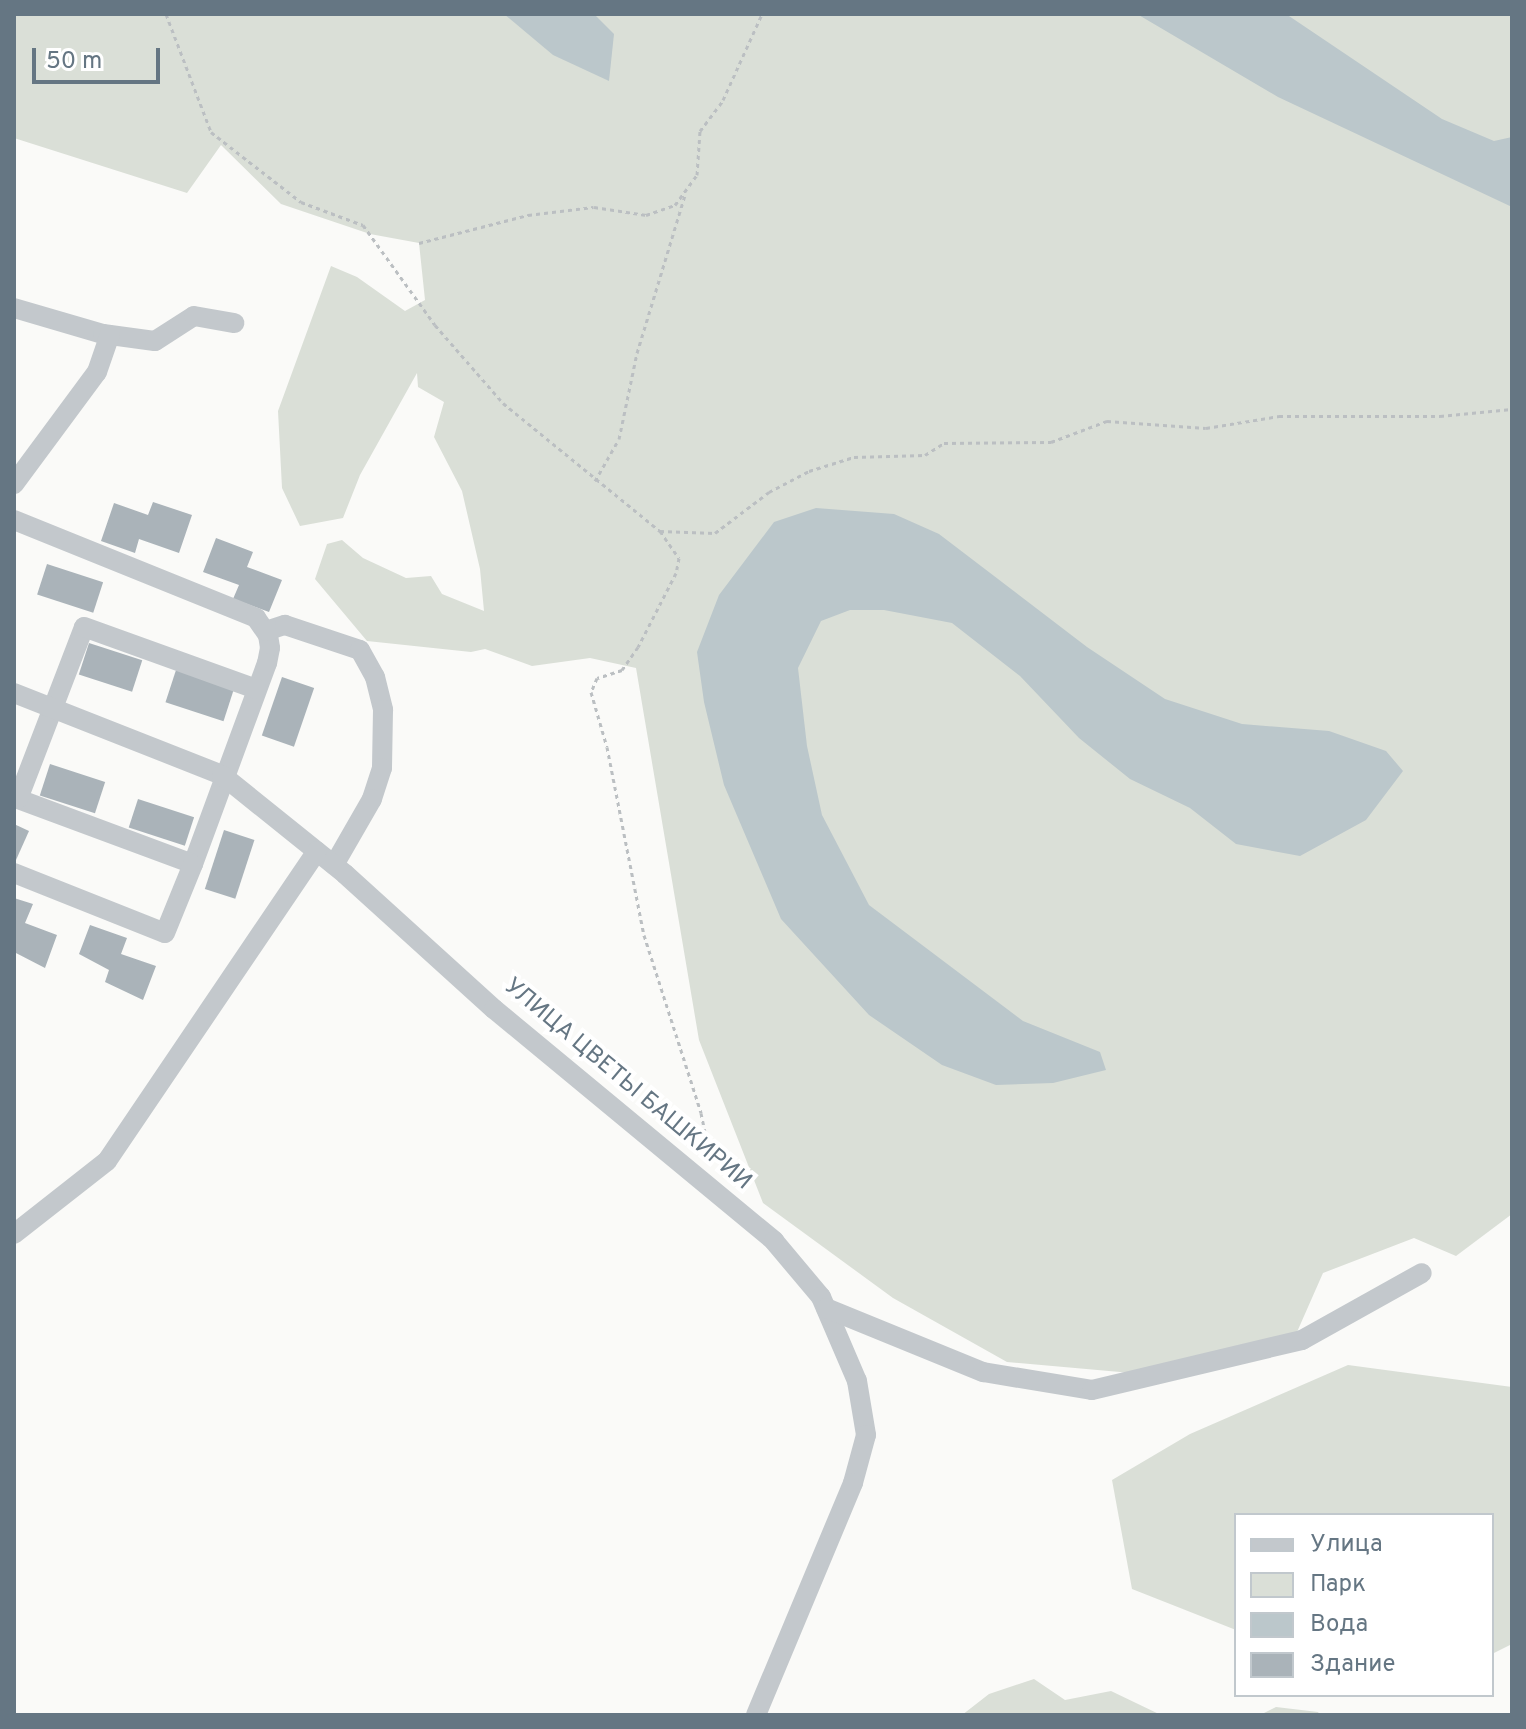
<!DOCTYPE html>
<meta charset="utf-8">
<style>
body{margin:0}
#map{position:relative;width:1526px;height:1729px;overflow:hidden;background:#fafaf8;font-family:Overpass,sans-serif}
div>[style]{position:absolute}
.green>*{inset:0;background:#dadfd7}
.water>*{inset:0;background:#bbc7cb}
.building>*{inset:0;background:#aab3b9;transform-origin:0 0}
.path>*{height:3px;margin-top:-1.5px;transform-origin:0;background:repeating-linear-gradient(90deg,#bbbfc2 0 4px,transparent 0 8px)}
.minor>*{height:20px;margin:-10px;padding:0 10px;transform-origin:10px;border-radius:10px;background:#c3c8cc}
span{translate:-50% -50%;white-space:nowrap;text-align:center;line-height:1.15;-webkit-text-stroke:8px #fff;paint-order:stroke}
.street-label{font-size:24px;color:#657683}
.frame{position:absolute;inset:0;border:16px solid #657683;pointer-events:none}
.legend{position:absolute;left:1234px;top:1513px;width:260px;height:184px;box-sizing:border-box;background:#fff;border:2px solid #c1c8cd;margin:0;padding:10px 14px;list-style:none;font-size:24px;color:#657683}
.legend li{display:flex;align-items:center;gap:16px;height:40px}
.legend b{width:40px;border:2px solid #c1c8cd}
.scale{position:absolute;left:32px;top:48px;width:128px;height:36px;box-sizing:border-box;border:4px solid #657683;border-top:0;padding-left:10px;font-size:24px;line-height:28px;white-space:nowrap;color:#657683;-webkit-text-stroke:6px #fff;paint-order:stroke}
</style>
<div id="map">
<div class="green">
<i style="clip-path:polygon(14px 14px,1512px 14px,1512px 1214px,1456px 1256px,1414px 1238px,1323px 1273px,1297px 1332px,1165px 1376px,1007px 1362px,893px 1298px,763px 1203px,699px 1040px,636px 668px,590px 658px,532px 666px,485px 649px,471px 652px,367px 641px,315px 579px,327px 544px,342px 540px,363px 558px,406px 578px,431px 576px,442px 594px,484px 611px,480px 569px,462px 491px,434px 437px,444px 402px,418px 387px,417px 373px,360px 475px,343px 518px,300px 526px,282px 488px,278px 411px,331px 266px,357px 277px,405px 311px,425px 300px,419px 243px,370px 234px,281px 204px,221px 145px,187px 193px,14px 138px)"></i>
<i style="clip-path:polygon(1348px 1365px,1512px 1387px,1512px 1644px,1492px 1654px,1492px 1515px,1236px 1515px,1236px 1630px,1132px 1589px,1112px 1480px,1190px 1434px)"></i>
<i style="clip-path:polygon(1034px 1679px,1065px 1700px,1111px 1691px,1161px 1715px,962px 1715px,989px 1694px)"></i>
<i style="clip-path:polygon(1276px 1707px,1318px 1712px,1320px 1715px,1260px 1715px)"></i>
</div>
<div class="water">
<i style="clip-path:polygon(504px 14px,594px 14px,614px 34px,609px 81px,553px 55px)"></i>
<i style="clip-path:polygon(1137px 14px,1286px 14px,1442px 119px,1494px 141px,1512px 137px,1512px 207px,1278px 97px)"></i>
<i style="clip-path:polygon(816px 508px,894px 514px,939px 534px,1087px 647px,1165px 699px,1242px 724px,1329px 731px,1386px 751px,1403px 771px,1366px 820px,1300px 856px,1236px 844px,1190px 808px,1130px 779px,1079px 738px,1020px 676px,952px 623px,884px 610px,850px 610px,821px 621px,798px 668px,807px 746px,822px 815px,869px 905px,1023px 1021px,1100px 1052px,1106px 1070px,1053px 1083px,996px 1085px,942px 1065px,869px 1015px,781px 919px,724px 785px,704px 702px,697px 652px,719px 595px,774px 522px)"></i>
</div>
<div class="building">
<i style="clip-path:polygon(153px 502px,192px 515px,179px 553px,139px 539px,135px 553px,101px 541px,114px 503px,148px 515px)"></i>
<i style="clip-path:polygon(216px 538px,253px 552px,247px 567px,282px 580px,269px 612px,233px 599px,239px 585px,203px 572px)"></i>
<i style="left:47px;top:564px;width:59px;height:32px;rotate:18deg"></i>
<i style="left:89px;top:643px;width:56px;height:33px;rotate:18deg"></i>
<i style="left:176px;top:670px;width:61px;height:34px;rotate:18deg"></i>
<i style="left:282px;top:677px;width:34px;height:62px;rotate:19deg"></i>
<i style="left:50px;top:764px;width:58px;height:33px;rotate:18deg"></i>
<i style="left:138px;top:799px;width:59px;height:30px;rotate:18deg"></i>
<i style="clip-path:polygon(14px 824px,29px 831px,16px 860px,14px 859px)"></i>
<i style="left:224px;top:830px;width:32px;height:62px;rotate:18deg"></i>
<i style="clip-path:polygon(14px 898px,33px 904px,25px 923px,57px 935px,45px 968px,14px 952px)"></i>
<i style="clip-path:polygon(90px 925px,127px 938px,121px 954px,156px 966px,143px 1000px,105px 982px,109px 970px,79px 954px)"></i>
</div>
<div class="path">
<i style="left:166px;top:14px;width:126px;rotate:69.1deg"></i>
<i style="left:211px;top:132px;width:114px;rotate:37.9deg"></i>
<i style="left:301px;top:202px;width:66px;rotate:20.4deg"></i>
<i style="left:363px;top:225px;width:123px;rotate:54.2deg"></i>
<i style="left:435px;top:325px;width:103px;rotate:48.9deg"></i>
<i style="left:503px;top:403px;width:203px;rotate:39.2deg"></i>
<i style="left:660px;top:531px;width:55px;rotate:2.1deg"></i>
<i style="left:715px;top:533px;width:68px;rotate:-37.2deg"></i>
<i style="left:769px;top:492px;width:45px;rotate:-27.7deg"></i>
<i style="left:809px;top:471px;width:47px;rotate:-17.3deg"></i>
<i style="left:854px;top:457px;width:71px;rotate:-1.6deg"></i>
<i style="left:925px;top:455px;width:22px;rotate:-32deg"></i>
<i style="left:944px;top:443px;width:107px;rotate:-0.5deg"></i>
<i style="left:1051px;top:442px;width:60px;rotate:-20.6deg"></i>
<i style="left:1107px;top:421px;width:99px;rotate:4deg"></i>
<i style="left:1206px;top:428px;width:74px;rotate:-9.3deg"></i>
<i style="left:1279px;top:416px;width:161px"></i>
<i style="left:1440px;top:416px;width:72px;rotate:-5.6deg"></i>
<i style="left:419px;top:243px;width:113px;rotate:-14.4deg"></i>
<i style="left:528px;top:215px;width:66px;rotate:-6.9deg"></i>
<i style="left:594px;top:207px;width:53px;rotate:8.7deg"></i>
<i style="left:646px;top:215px;width:31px;rotate:-19deg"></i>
<i style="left:675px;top:205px;width:37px;rotate:-54deg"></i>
<i style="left:697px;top:175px;width:44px;rotate:-86.1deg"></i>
<i style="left:700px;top:131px;width:39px;rotate:-53deg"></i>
<i style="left:723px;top:100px;width:94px;rotate:-65.6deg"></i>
<i style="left:595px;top:481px;width:48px;rotate:-60.3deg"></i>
<i style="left:619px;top:439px;width:88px;rotate:-78.2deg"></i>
<i style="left:637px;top:353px;width:168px;rotate:-73.1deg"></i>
<i style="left:660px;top:531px;width:33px;rotate:55deg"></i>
<i style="left:679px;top:558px;width:15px;rotate:101deg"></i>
<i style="left:676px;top:573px;width:83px;rotate:117.2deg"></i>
<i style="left:638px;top:647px;width:28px;rotate:125deg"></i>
<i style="left:622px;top:670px;width:26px;rotate:162deg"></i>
<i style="left:597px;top:678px;width:15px;rotate:113deg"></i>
<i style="left:591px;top:692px;width:57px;rotate:73.8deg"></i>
<i style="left:607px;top:747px;width:192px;rotate:78.9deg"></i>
<i style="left:644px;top:935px;width:187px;rotate:72.2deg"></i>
<i style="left:701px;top:1113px;width:19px;rotate:78deg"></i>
<i style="left:705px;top:1132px;width:23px;rotate:105deg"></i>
</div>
<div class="minor">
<i style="left:14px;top:308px;width:93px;rotate:16.3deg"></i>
<i style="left:103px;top:334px;width:52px;rotate:7.7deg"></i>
<i style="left:155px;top:341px;width:46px;rotate:-32.7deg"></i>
<i style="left:194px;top:316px;width:41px;rotate:9.9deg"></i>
<i style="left:14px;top:484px;width:139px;rotate:-53.5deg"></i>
<i style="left:97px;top:372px;width:39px;rotate:-71deg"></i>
<i style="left:14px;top:520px;width:261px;rotate:22deg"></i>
<i style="left:256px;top:618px;width:21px;rotate:55deg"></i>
<i style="left:268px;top:635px;width:13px;rotate:81deg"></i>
<i style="left:270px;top:648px;width:15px;rotate:101deg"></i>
<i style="left:267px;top:663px;width:214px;rotate:110.2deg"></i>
<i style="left:193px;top:864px;width:187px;rotate:-159.6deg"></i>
<i style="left:18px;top:799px;width:184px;rotate:-69deg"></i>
<i style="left:84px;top:627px;width:183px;rotate:19.8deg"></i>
<i style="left:266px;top:631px;width:20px;rotate:-18deg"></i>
<i style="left:285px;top:625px;width:79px;rotate:18.4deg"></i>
<i style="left:360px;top:650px;width:31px;rotate:61deg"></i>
<i style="left:375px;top:677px;width:34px;rotate:76deg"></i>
<i style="left:383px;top:710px;width:58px;rotate:91deg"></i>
<i style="left:382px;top:768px;width:33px;rotate:108deg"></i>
<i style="left:372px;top:799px;width:76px;rotate:119.9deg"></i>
<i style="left:14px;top:693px;width:224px;rotate:21.5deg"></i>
<i style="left:222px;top:775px;width:158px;rotate:38.8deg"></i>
<i style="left:345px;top:874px;width:201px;rotate:42.2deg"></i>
<i style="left:494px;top:1009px;width:364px;rotate:39.6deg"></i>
<i style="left:774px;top:1241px;width:73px;rotate:50deg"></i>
<i style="left:821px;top:1297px;width:91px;rotate:66.8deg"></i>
<i style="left:857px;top:1381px;width:55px;rotate:80.5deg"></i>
<i style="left:866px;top:1435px;width:50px;rotate:105.2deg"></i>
<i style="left:853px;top:1483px;width:251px;rotate:112.7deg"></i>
<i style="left:14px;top:873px;width:162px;rotate:21.7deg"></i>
<i style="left:165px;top:933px;width:74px;rotate:-67.9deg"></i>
<i style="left:14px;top:1234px;width:118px;rotate:-38.1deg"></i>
<i style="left:107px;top:1161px;width:374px;rotate:-55.9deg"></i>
<i style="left:826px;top:1308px;width:170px;rotate:22.2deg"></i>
<i style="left:983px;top:1372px;width:110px;rotate:9.4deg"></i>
<i style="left:1092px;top:1390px;width:216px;rotate:-13.4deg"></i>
<i style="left:1302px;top:1340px;width:137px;rotate:-29.2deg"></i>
</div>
<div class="street-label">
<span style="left:627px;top:1085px;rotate:40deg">УЛИЦА ЦВЕТЫ БАШКИРИИ</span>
</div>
<div class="frame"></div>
<ul class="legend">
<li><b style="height:10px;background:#c3c8cc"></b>Улица</li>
<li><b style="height:22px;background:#dadfd7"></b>Парк</li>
<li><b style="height:22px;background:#bbc7cb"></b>Вода</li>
<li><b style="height:22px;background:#aab3b9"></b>Здание</li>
</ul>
<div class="scale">50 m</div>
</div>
